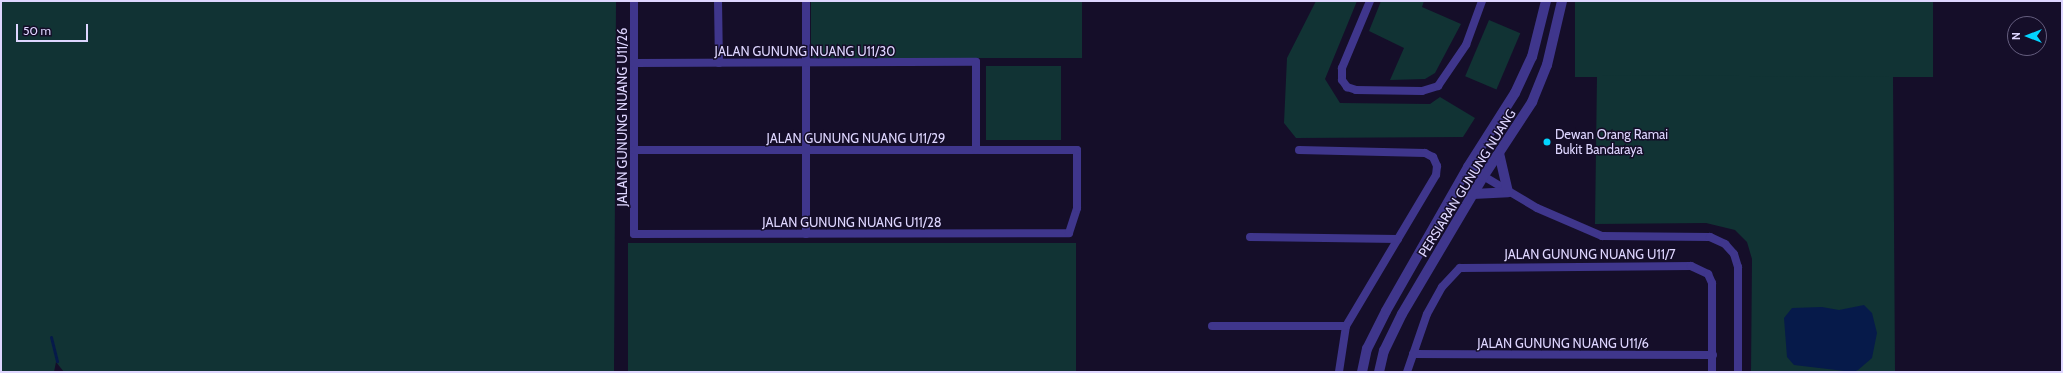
<!DOCTYPE html>
<style>
body{margin:0}
#map{position:relative;width:2063px;height:373px;overflow:hidden;background:#150e29;font-family:Cabin,sans-serif}
div>[style]{position:absolute}
.green>*{inset:0;background:#113334;transform-origin:0 0}
.water>*{inset:0;background:#061a4a}
.stream>*{height:3px;margin:-1.5px;padding:0 1.5px;transform-origin:1.5px;border-radius:1.5px;background:#061a4a}
.minor>*{height:8px;margin:-4px;padding:0 4px;transform-origin:4px;border-radius:4px;background:#3f368c}
.tertiary>*{height:10px;margin:-5px;padding:0 5px;transform-origin:5px;border-radius:5px;background:#3f368c}
.dots>*{width:11px;height:11px;translate:-50% -50%;box-sizing:border-box;border:2px solid #150e29;border-radius:50%}
span{translate:-50% -50%;white-space:nowrap;text-align:center;line-height:1.15;-webkit-text-stroke:3px #150e29;paint-order:stroke}
.street-label{font-size:13px;color:#ded6ff}
.poi-label{font-size:13px;color:#ded6ff}
.left{translate:0 -50%;text-align:left}
.frame{position:absolute;inset:0;border:2px solid #ded6ff;pointer-events:none}
.north{position:absolute;left:2007px;top:16px;width:40px;height:40px;box-sizing:border-box;background:#150e29;border:1px solid #655e7f;border-radius:50%;rotate:270deg;font-size:11px;font-weight:700;line-height:16px;text-align:center;color:#ded6ff}
.north::after{content:'';display:block;margin:auto;width:14px;height:18px;background:#02d4ff;clip-path:polygon(50% 0,100% 100%,50% 72%,0 100%)}
.scale{position:absolute;left:16px;top:24px;width:72px;height:18px;box-sizing:border-box;border:2px solid #ded6ff;border-top:0;padding-left:5px;font-size:12px;line-height:14px;white-space:nowrap;color:#ded6ff;-webkit-text-stroke:3px #150e29;paint-order:stroke}
</style>
<div id="map">
<div class="green">
<i style="clip-path:polygon(1px 1px,616px 1px,614px 372px,64px 372px,56px 362px,54px 372px,1px 372px)"></i>
<i style="left:811px;top:1px;width:271px;height:57px"></i>
<i style="clip-path:polygon(1316px 1px,1357px 1px,1325px 79px,1340px 103px,1430px 104px,1440px 97px,1475px 118px,1463px 137px,1296px 138px,1284px 123px,1287px 58px)"></i>
<i style="clip-path:polygon(1381px 1px,1424px 1px,1422px 7px,1461px 24px,1435px 73px,1425px 79px,1390px 80px,1404px 48px,1369px 31px)"></i>
<i style="left:1575px;top:1px;width:358px;height:76px"></i>
<i style="left:1489px;top:20px;width:34px;height:61px;rotate:23deg"></i>
<i style="left:986px;top:66px;width:75px;height:74px"></i>
<i style="clip-path:polygon(1597px 75px,1893px 77px,1895px 372px,1751px 372px,1752px 259px,1747px 242px,1735px 230px,1706px 223px,1595px 224px)"></i>
<i style="left:628px;top:243px;width:448px;height:129px"></i>
</div>
<div class="water">
<i style="clip-path:polygon(1864px 305px,1872px 313px,1877px 333px,1872px 358px,1858px 370px,1853px 372px,1794px 365px,1787px 357px,1784px 318px,1792px 308px,1822px 307px,1839px 310px)"></i>
</div>
<div class="stream">
<i style="left:51px;top:337px;width:25px;rotate:76deg"></i>
</div>
<div class="minor">
<i style="left:634px;top:1px;width:233px;rotate:90deg"></i>
<i style="left:634px;top:234px;width:435px;rotate:-0.1deg"></i>
<i style="left:1069px;top:233px;width:26px;rotate:-72deg"></i>
<i style="left:1077px;top:208px;width:58px;rotate:-90deg"></i>
<i style="left:1077px;top:150px;width:443px;rotate:180deg"></i>
<i style="left:718px;top:1px;width:62px;rotate:89.1deg"></i>
<i style="left:806px;top:1px;width:233px;rotate:90deg"></i>
<i style="left:1370px;top:1px;width:73px;rotate:112.7deg"></i>
<i style="left:1342px;top:68px;width:12px;rotate:90deg"></i>
<i style="left:1342px;top:80px;width:9px;rotate:54deg"></i>
<i style="left:1347px;top:87px;width:9px;rotate:18deg"></i>
<i style="left:1356px;top:90px;width:66px;rotate:0.9deg"></i>
<i style="left:1422px;top:91px;width:17px;rotate:-17deg"></i>
<i style="left:1438px;top:86px;width:50px;rotate:-55.7deg"></i>
<i style="left:1466px;top:45px;width:47px;rotate:-70deg"></i>
<i style="left:634px;top:63px;width:342px;rotate:-0.2deg"></i>
<i style="left:976px;top:62px;width:88px;rotate:90deg"></i>
<i style="left:1299px;top:150px;width:126px;rotate:1.4deg"></i>
<i style="left:1425px;top:153px;width:9px;rotate:27deg"></i>
<i style="left:1433px;top:157px;width:10px;rotate:66deg"></i>
<i style="left:1437px;top:166px;width:9px;rotate:96deg"></i>
<i style="left:1436px;top:175px;width:176px;rotate:120.8deg"></i>
<i style="left:1346px;top:326px;width:47px;rotate:98.7deg"></i>
<i style="left:1468px;top:167px;width:80px;rotate:30.7deg"></i>
<i style="left:1537px;top:208px;width:71px;rotate:23.3deg"></i>
<i style="left:1602px;top:236px;width:108px;rotate:0.5deg"></i>
<i style="left:1710px;top:237px;width:17px;rotate:25deg"></i>
<i style="left:1725px;top:244px;width:13px;rotate:48deg"></i>
<i style="left:1734px;top:254px;width:14px;rotate:73deg"></i>
<i style="left:1738px;top:267px;width:105px;rotate:90deg"></i>
<i style="left:1250px;top:237px;width:148px;rotate:0.8deg"></i>
<i style="left:1212px;top:326px;width:134px"></i>
<i style="left:1413px;top:354px;width:300px;rotate:0.2deg"></i>
<i style="left:1407px;top:372px;width:61px;rotate:-71deg"></i>
<i style="left:1427px;top:314px;width:31px;rotate:-61deg"></i>
<i style="left:1442px;top:287px;width:26px;rotate:-47deg"></i>
<i style="left:1460px;top:268px;width:231px;rotate:-0.5deg"></i>
<i style="left:1691px;top:266px;width:19px;rotate:25deg"></i>
<i style="left:1708px;top:274px;width:10px;rotate:66deg"></i>
<i style="left:1712px;top:283px;width:89px;rotate:90deg"></i>
</div>
<div class="tertiary">
<i style="left:1473px;top:194px;width:35px;rotate:-3deg"></i>
<i style="left:1508px;top:192px;width:40px;rotate:-103deg"></i>
<i style="left:1362px;top:372px;width:24px;rotate:-78deg"></i>
<i style="left:1367px;top:349px;width:42px;rotate:-63.4deg"></i>
<i style="left:1386px;top:311px;width:166px;rotate:-60.3deg"></i>
<i style="left:1468px;top:167px;width:88px;rotate:-57.6deg"></i>
<i style="left:1515px;top:93px;width:40px;rotate:-65deg"></i>
<i style="left:1532px;top:57px;width:58px;rotate:-76deg"></i>
<i style="left:1379px;top:372px;width:22px;rotate:-77deg"></i>
<i style="left:1384px;top:351px;width:41px;rotate:-64.1deg"></i>
<i style="left:1402px;top:314px;width:159px;rotate:-59.4deg"></i>
<i style="left:1483px;top:177px;width:90px;rotate:-56.8deg"></i>
<i style="left:1532px;top:102px;width:40px;rotate:-68deg"></i>
<i style="left:1547px;top:65px;width:66px;rotate:-76.8deg"></i>
</div>
<div class="dots">
<i style="left:1547px;top:142px;background:#02d4ff"></i>
</div>
<div class="street-label">
<span style="left:805px;top:51px">JALAN GUNUNG NUANG U11/30</span>
<span style="left:622px;top:117px;rotate:-90deg">JALAN GUNUNG NUANG U11/26</span>
<span style="left:856px;top:138px">JALAN GUNUNG NUANG U11/29</span>
<span style="left:1467px;top:183px;rotate:-58deg">PERSIARAN GUNUNG NUANG</span>
<span style="left:852px;top:222px">JALAN GUNUNG NUANG U11/28</span>
<span style="left:1590px;top:254px">JALAN GUNUNG NUANG U11/7</span>
<span style="left:1563px;top:343px">JALAN GUNUNG NUANG U11/6</span>
</div>
<div class="poi-label">
<span class="left" style="left:1555px;top:142px">Dewan Orang Ramai<br>Bukit Bandaraya</span>
</div>
<div class="frame"></div>
<div class="north">N</div>
<div class="scale">50 m</div>
</div>
